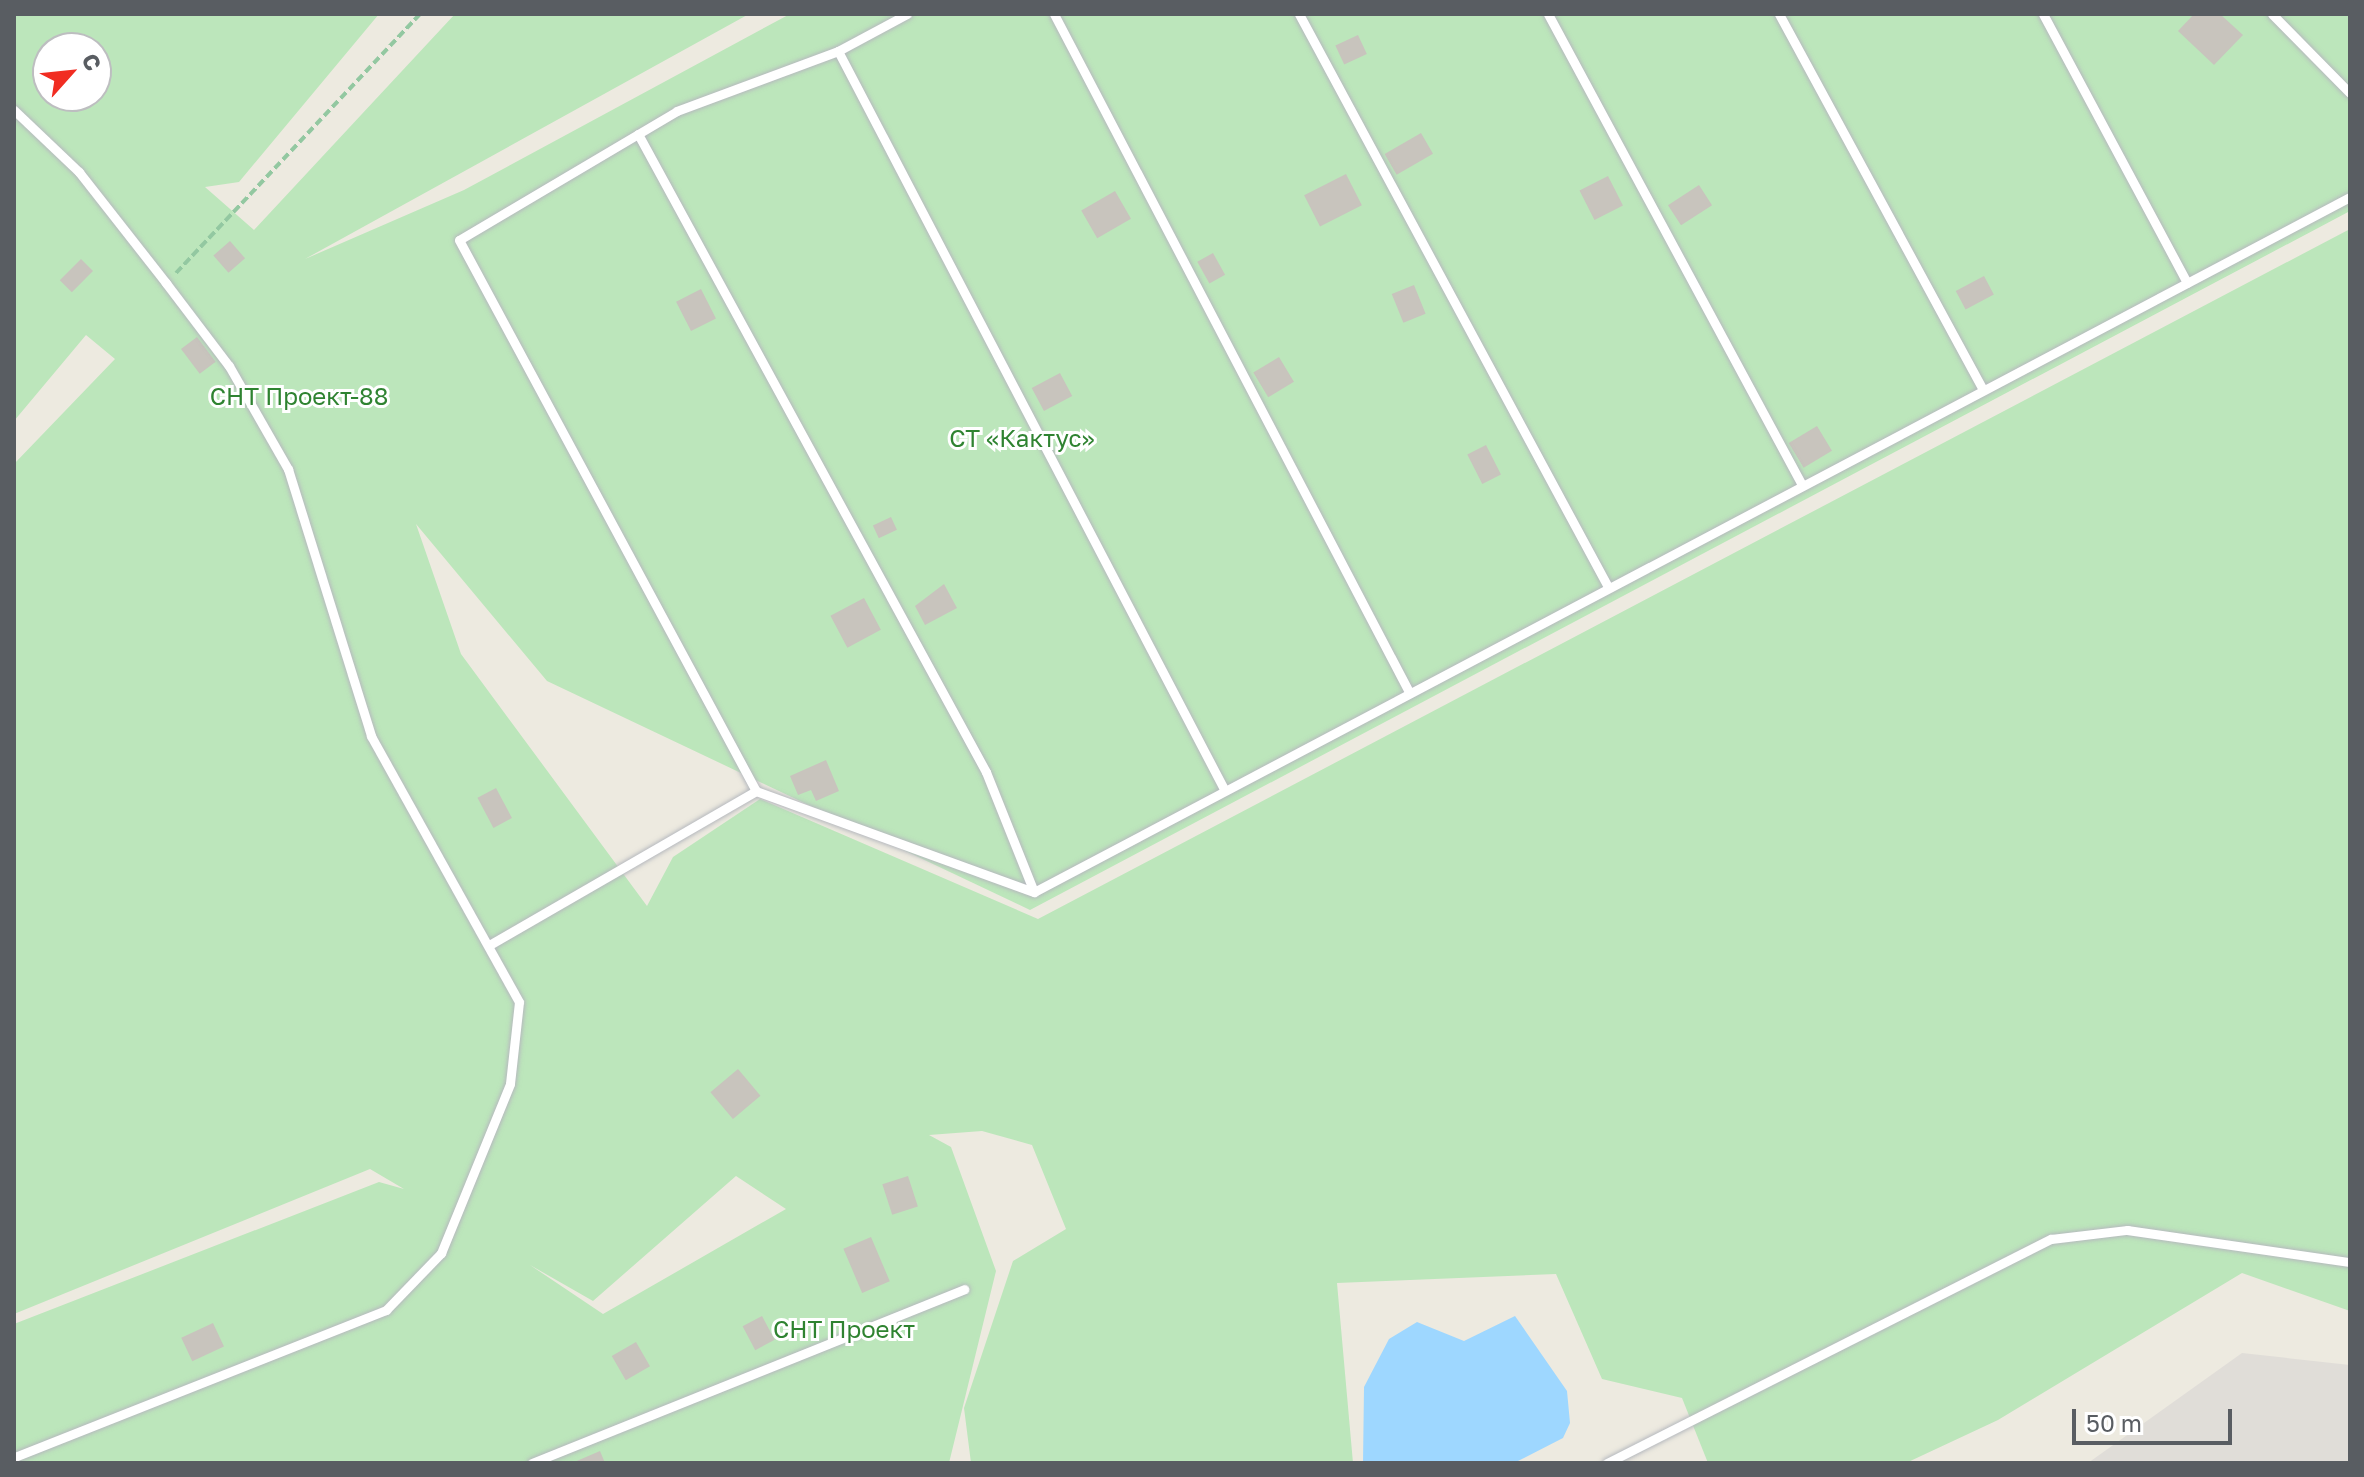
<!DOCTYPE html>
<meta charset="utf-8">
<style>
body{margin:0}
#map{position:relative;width:2364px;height:1477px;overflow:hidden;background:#edeae0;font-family:"Golos Text",sans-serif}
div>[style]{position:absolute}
.industrial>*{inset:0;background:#e0ddd8}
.green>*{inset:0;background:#bce6bb}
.water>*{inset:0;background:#9ed7ff}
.building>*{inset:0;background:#c8c4bd;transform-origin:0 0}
.path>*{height:4px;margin-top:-2px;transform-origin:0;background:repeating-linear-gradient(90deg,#93c8a1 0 8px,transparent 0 12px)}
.roads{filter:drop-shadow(0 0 2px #b6b9be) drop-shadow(0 0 2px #b6b9be)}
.lane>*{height:9px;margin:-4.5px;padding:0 4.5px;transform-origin:4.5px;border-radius:4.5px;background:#fff}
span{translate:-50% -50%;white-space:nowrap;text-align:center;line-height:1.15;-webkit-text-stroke:6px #fff;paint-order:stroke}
.park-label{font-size:24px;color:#2f8331}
.frame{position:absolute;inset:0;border:16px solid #595d62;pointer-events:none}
.north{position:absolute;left:32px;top:32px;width:80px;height:80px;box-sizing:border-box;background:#fff;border:2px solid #bdbec0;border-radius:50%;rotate:63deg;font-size:22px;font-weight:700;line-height:32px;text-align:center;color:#595d62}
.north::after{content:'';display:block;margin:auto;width:28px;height:36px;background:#f12d22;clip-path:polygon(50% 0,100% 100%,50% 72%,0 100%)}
.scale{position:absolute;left:2072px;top:1409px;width:160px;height:36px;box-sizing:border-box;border:4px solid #595d62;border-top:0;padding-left:10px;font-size:24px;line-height:28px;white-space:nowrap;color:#595d62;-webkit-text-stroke:6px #fff;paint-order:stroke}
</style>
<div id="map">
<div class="industrial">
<i style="clip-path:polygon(2242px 1353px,2350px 1365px,2350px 1463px,2088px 1463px)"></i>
</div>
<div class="green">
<i style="clip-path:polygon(evenodd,14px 14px,379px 14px,239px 182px,205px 187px,254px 230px,455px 14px,749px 14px,305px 259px,464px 190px,790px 14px,2350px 14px,2350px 211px,1030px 910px,547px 681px,416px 524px,461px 654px,647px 906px,673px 857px,760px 799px,1038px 919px,2350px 229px,2350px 1311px,2242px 1273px,1998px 1420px,1906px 1463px,1708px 1463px,1682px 1398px,1602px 1379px,1556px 1274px,1337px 1283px,1353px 1463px,971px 1463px,964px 1408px,1013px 1261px,1066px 1229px,1032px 1145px,982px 1131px,929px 1135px,951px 1147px,996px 1271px,949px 1463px,14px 1463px,14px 1324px,379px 1182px,404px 1189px,370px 1169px,14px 1314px,14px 464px,115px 359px,86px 335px,14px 421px,14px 14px,48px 48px,96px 48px,96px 96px,48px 96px,48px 48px,14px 14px,736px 1176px,786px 1209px,603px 1314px,530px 1265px,593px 1301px,736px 1176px)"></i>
</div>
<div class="water">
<i style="clip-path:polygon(1515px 1316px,1567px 1391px,1570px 1423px,1563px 1438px,1514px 1463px,1363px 1463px,1364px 1387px,1389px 1339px,1417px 1322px,1464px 1341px)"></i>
</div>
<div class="building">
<i style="clip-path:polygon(2194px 14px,2220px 14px,2243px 35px,2214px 65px,2178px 31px)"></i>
<i style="left:1358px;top:35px;width:21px;height:25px;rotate:65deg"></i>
<i style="left:1421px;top:133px;width:24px;height:42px;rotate:60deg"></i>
<i style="left:1346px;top:174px;width:35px;height:47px;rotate:63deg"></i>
<i style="left:1608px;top:176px;width:33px;height:32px;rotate:63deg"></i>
<i style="left:1699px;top:185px;width:24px;height:37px;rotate:57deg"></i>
<i style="left:1115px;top:191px;width:32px;height:39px;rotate:60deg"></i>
<i style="left:230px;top:241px;width:23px;height:22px;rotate:49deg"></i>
<i style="left:1213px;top:253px;width:25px;height:18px;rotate:61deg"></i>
<i style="left:81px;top:259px;width:17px;height:30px;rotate:45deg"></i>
<i style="left:1984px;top:276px;width:21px;height:32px;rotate:62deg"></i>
<i style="left:1414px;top:285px;width:31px;height:24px;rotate:68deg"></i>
<i style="left:701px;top:289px;width:33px;height:28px;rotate:63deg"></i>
<i style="left:197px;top:337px;width:31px;height:20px;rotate:53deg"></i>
<i style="left:1279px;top:357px;width:29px;height:30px;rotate:59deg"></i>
<i style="left:1060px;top:373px;width:26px;height:32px;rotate:62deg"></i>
<i style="left:1817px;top:426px;width:29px;height:33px;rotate:59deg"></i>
<i style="left:1486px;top:445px;width:33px;height:21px;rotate:63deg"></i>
<i style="left:891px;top:517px;width:14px;height:20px;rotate:65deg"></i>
<i style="clip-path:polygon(944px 584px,957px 608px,925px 625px,915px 606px)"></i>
<i style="left:864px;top:598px;width:36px;height:38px;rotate:62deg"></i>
<i style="clip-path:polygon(826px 760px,839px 791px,816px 801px,811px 790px,798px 795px,790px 776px)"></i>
<i style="left:496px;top:788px;width:34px;height:21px;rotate:62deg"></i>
<i style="left:738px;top:1069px;width:35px;height:36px;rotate:50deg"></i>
<i style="left:908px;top:1176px;width:32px;height:27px;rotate:72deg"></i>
<i style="left:871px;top:1237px;width:48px;height:30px;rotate:67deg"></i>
<i style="left:762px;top:1316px;width:27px;height:22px;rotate:62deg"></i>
<i style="left:213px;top:1323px;width:26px;height:35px;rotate:65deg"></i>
<i style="left:636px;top:1342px;width:28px;height:28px;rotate:60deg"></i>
<i style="clip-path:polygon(600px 1451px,605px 1463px,572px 1463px)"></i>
</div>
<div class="path">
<i style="left:176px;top:273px;width:356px;rotate:-46.7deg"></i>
</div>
<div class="roads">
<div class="lane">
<i style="left:907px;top:14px;width:78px;rotate:151.8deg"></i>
<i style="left:838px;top:51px;width:172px;rotate:159.6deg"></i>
<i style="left:677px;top:111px;width:253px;rotate:149.4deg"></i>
<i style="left:459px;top:240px;width:626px;rotate:61.67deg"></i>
<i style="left:756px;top:791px;width:296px;rotate:20deg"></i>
<i style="left:1034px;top:892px;width:1488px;rotate:-27.84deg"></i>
<i style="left:1054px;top:14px;width:765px;rotate:62.36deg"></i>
<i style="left:1299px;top:14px;width:651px;rotate:61.66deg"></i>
<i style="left:1548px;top:14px;width:535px;rotate:61.66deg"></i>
<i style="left:1779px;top:14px;width:428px;rotate:61.5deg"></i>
<i style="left:2043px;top:14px;width:305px;rotate:61.8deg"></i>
<i style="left:2272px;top:14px;width:111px;rotate:45.4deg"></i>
<i style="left:838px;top:51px;width:833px;rotate:62.39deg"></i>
<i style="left:14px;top:110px;width:90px;rotate:43.6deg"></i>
<i style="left:79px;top:172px;width:141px;rotate:51.9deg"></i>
<i style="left:166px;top:283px;width:104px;rotate:52.8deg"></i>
<i style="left:229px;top:366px;width:119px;rotate:60.2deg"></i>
<i style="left:288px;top:469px;width:280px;rotate:72.7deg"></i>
<i style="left:371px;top:736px;width:304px;rotate:60.9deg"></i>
<i style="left:519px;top:1002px;width:82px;rotate:96.3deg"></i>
<i style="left:510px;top:1084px;width:183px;rotate:112.2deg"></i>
<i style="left:441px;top:1253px;width:79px;rotate:134deg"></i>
<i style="left:386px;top:1310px;width:400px;rotate:158.4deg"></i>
<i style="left:638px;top:134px;width:727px;rotate:61.39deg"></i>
<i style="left:986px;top:772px;width:129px;rotate:68.2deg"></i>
<i style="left:491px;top:944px;width:306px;rotate:-30deg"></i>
<i style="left:532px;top:1463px;width:466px;rotate:-21.9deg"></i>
<i style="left:1607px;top:1463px;width:497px;rotate:-26.8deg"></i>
<i style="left:2051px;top:1239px;width:77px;rotate:-6.8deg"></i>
<i style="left:2127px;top:1230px;width:225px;rotate:8.2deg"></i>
</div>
</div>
<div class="park-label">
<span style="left:299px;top:396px">СНТ Проект-88</span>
<span style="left:1022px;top:438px">СТ «Кактус»</span>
<span style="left:844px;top:1329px">СНТ Проект</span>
</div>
<div class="frame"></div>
<div class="north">С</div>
<div class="scale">50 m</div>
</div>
